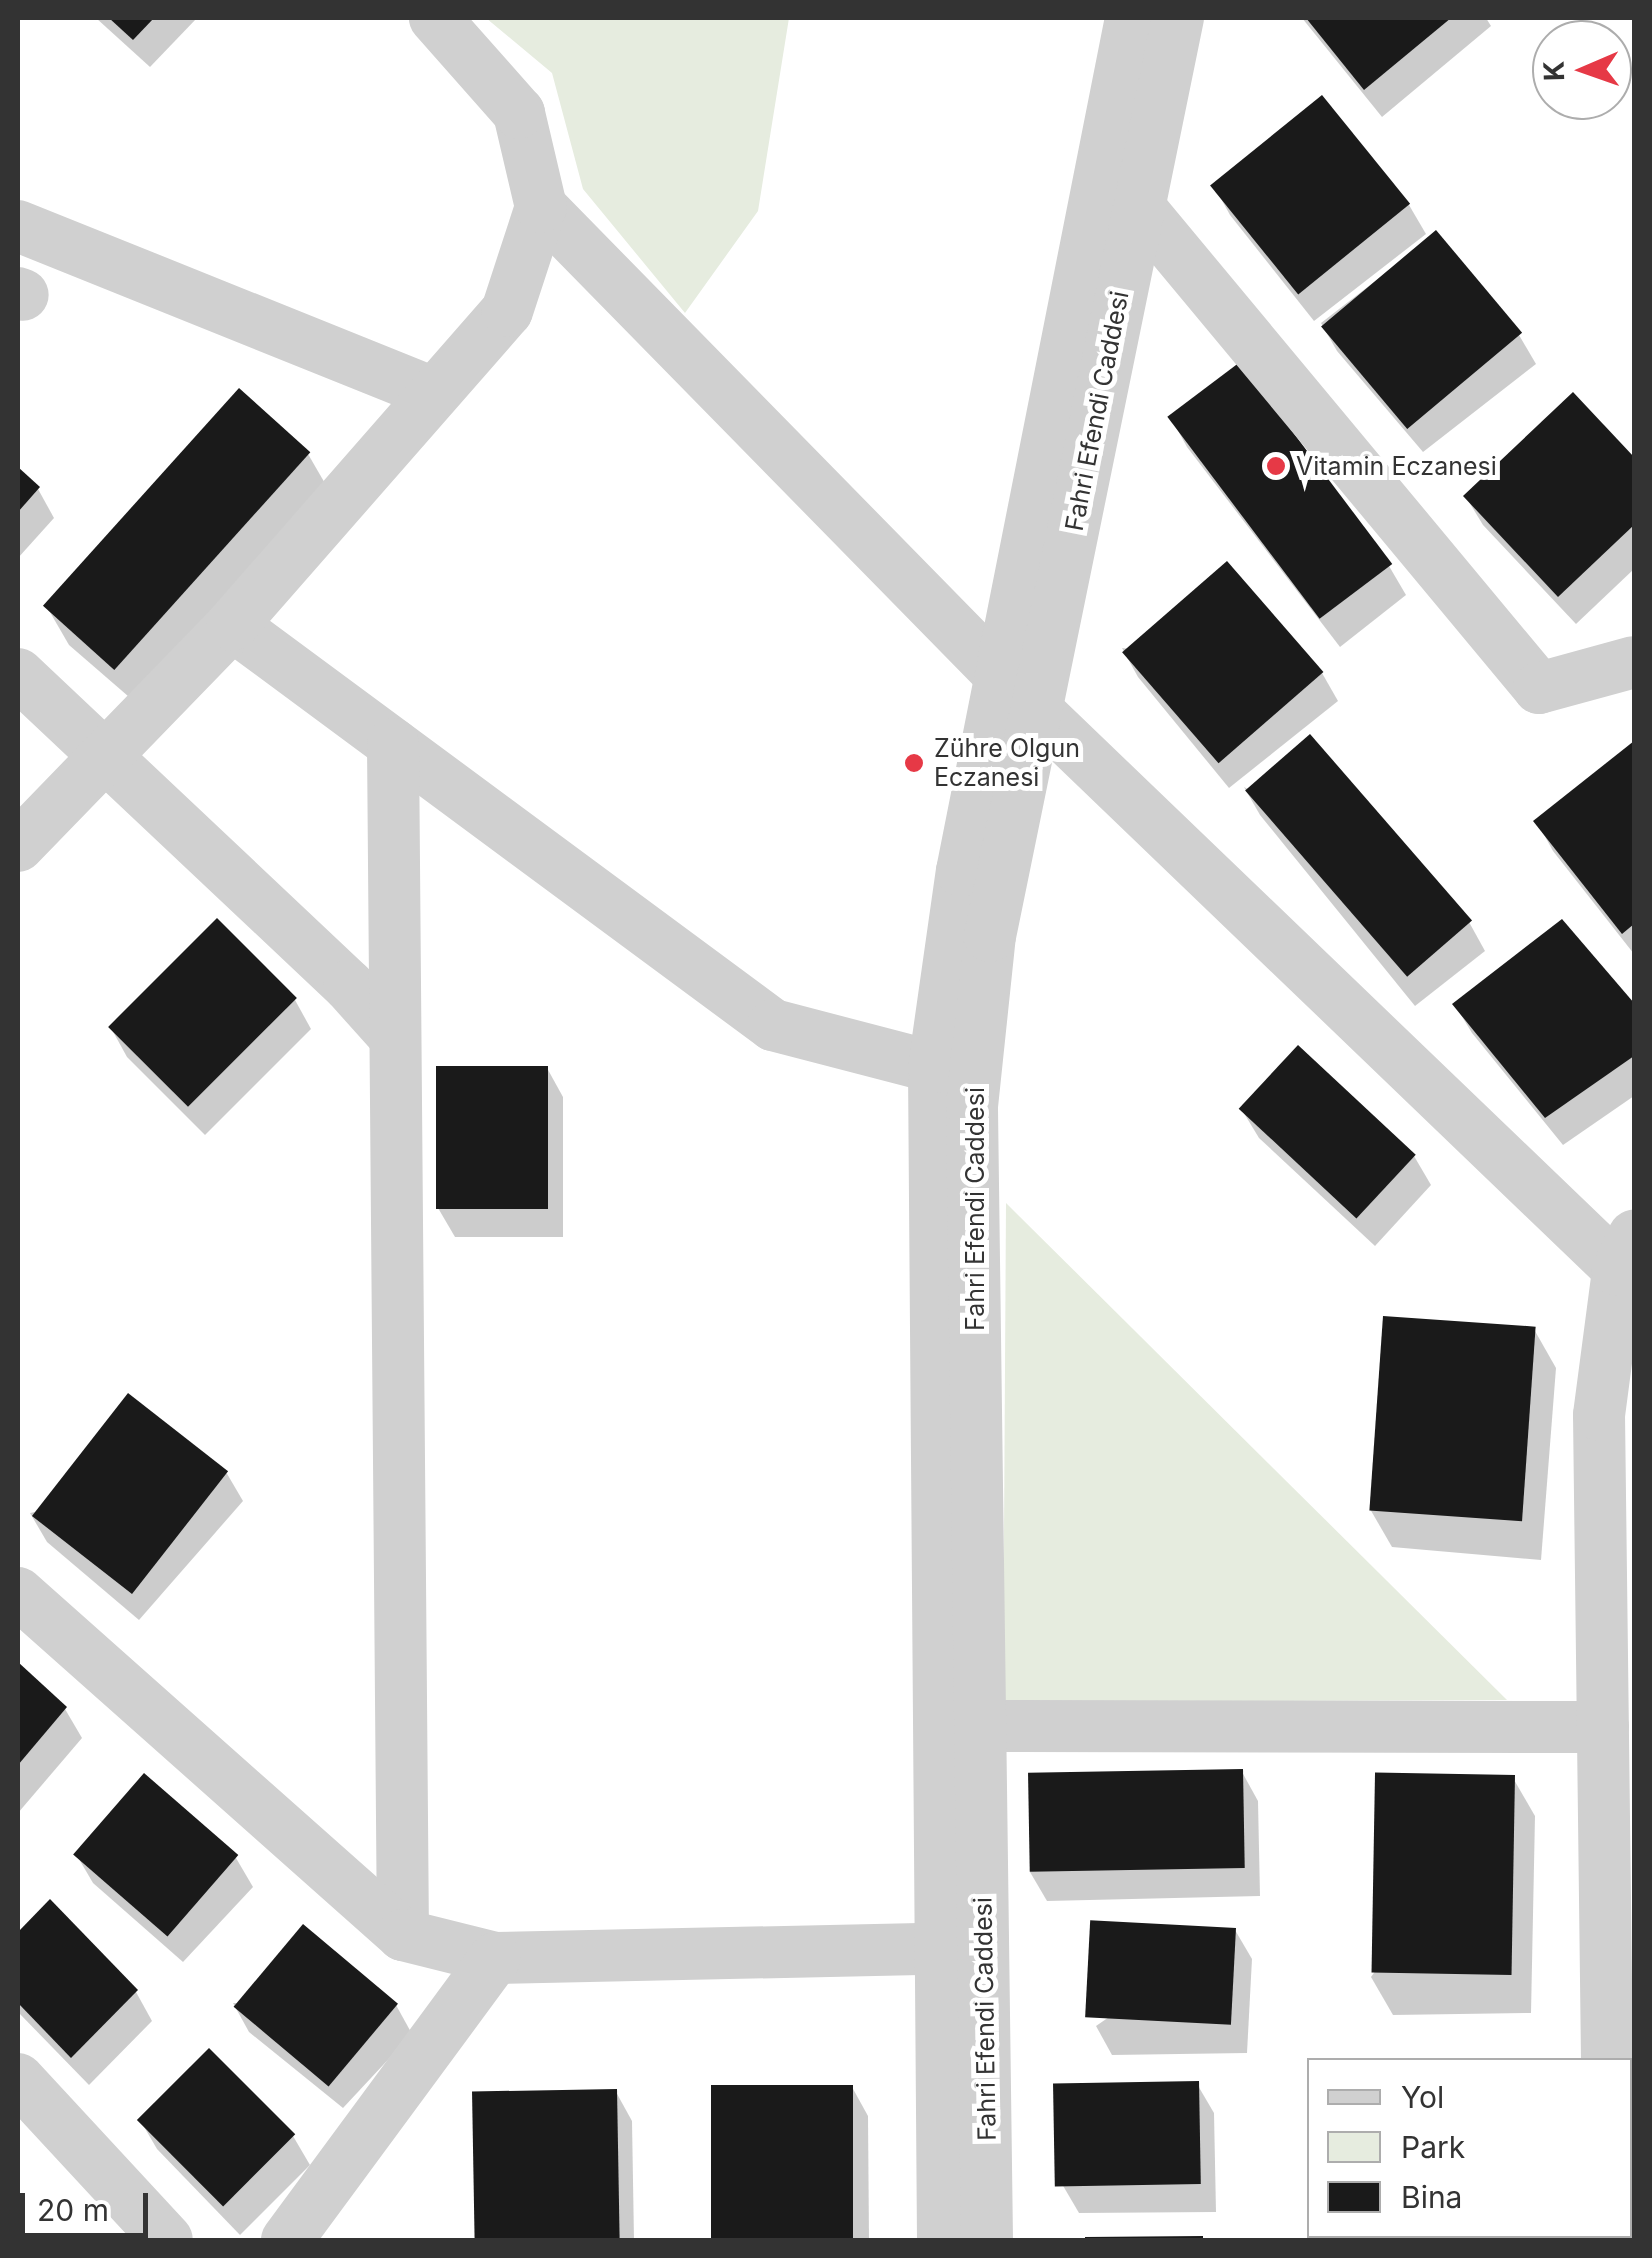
<!DOCTYPE html>
<meta charset="utf-8">
<style>
body{margin:0}
#map{position:relative;width:1652px;height:2258px;overflow:hidden;background:#fff;font-family:Inter,sans-serif}
div>[style]{position:absolute}
.green>*{inset:0;background:#e6ecdf}
.shadow>*{inset:0;background:#0003}
.building>*{inset:0;background:#1a1a1a;transform-origin:0 0}
.minor>*{height:52px;margin:-26px;padding:0 26px;transform-origin:26px;border-radius:26px;background:#d0d0d0}
.dots>*{width:28px;height:28px;translate:-50% -50%;box-sizing:border-box;border:5px solid #fff;border-radius:50%}
span{translate:-50% -50%;white-space:nowrap;text-align:center;line-height:1.15;-webkit-text-stroke:10px #fff;paint-order:stroke}
.street-label{font-size:25px;color:#333}
.poi-label{font-size:25px;color:#333}
.left{translate:0 -50%;text-align:left}
.frame{position:absolute;inset:0;border:20px solid #333;pointer-events:none}
.legend{position:absolute;left:1307px;top:2058px;width:325px;height:180px;box-sizing:border-box;background:#fff;border:2px solid #adadad;margin:0;padding:12px 18px;list-style:none;font-size:30px;color:#333}
.legend li{display:flex;align-items:center;gap:20px;height:50px}
.legend b{width:50px;border:2px solid #adadad}
.north{position:absolute;left:1532px;top:20px;width:100px;height:100px;box-sizing:border-box;background:#fff;border:2px solid #adadad;border-radius:50%;rotate:268deg;font-size:28px;font-weight:700;line-height:40px;text-align:center;color:#333}
.north::after{content:'';display:block;margin:auto;width:35px;height:45px;background:#e63946;clip-path:polygon(50% 0,100% 100%,50% 72%,0 100%)}
.scale{position:absolute;left:20px;top:2193px;width:128px;height:45px;box-sizing:border-box;border:5px solid #333;border-top:0;padding-left:12px;font-size:30px;line-height:35px;white-space:nowrap;color:#333;-webkit-text-stroke:8px #fff;paint-order:stroke}
</style>
<div id="map">
<div class="green">
<i style="clip-path:polygon(486px 18px,789px 18px,758px 211px,685px 313px,583px 189px,552px 73px)"></i>
<i style="clip-path:polygon(1006px 1203px,1507px 1700px,1003px 1702px)"></i>
</div>
<div class="shadow">
<i style="clip-path:polygon(96px 18px,197px 18px,150px 67px)"></i>
<i style="clip-path:polygon(1302px 18px,1486px 18px,1491px 26px,1382px 117px)"></i>
<i style="clip-path:polygon(1322px 98px,1409px 205px,1426px 234px,1314px 321px,1230px 215px,1214px 186px)"></i>
<i style="clip-path:polygon(1436px 234px,1519px 335px,1536px 364px,1423px 452px,1337px 351px,1321px 323px)"></i>
<i style="clip-path:polygon(1573px 395px,1634px 461px,1634px 569px,1576px 624px,1483px 525px,1466px 497px)"></i>
<i style="clip-path:polygon(1171px 418px,1389px 566px,1406px 595px,1340px 647px,1187px 447px)"></i>
<i style="clip-path:polygon(308px 454px,330px 492px,136px 703px,69px 645px,47px 607px)"></i>
<i style="clip-path:polygon(18px 470px,38px 489px,54px 518px,18px 558px)"></i>
<i style="clip-path:polygon(1122px 648px,1322px 673px,1338px 701px,1229px 788px,1138px 677px)"></i>
<i style="clip-path:polygon(1634px 745px,1634px 954px,1553px 851px,1537px 822px)"></i>
<i style="clip-path:polygon(1244px 787px,1469px 922px,1485px 951px,1415px 1006px,1260px 815px)"></i>
<i style="clip-path:polygon(1562px 923px,1634px 1007px,1634px 1096px,1563px 1145px,1472px 1033px,1455px 1005px)"></i>
<i style="clip-path:polygon(295px 1000px,311px 1029px,205px 1135px,127px 1057px,111px 1028px)"></i>
<i style="clip-path:polygon(547px 1068px,563px 1097px,563px 1237px,455px 1237px,438px 1208px)"></i>
<i style="clip-path:polygon(1242px 1110px,1414px 1156px,1431px 1185px,1375px 1246px,1259px 1138px)"></i>
<i style="clip-path:polygon(1535px 1331px,1556px 1368px,1541px 1560px,1392px 1547px,1370px 1509px)"></i>
<i style="clip-path:polygon(226px 1472px,243px 1501px,139px 1620px,47px 1542px,30px 1513px)"></i>
<i style="clip-path:polygon(18px 1665px,65px 1709px,82px 1738px,18px 1813px)"></i>
<i style="clip-path:polygon(1242px 1772px,1258px 1801px,1260px 1896px,1047px 1901px,1030px 1872px)"></i>
<i style="clip-path:polygon(1513px 1778px,1535px 1816px,1531px 2013px,1393px 2015px,1371px 1977px)"></i>
<i style="clip-path:polygon(76px 1854px,236px 1858px,253px 1887px,183px 1962px,93px 1883px)"></i>
<i style="clip-path:polygon(50px 1902px,136px 1992px,152px 2021px,89px 2085px,18px 2012px,18px 1935px)"></i>
<i style="clip-path:polygon(1235px 1930px,1252px 1959px,1247px 2053px,1112px 2055px,1096px 2026px)"></i>
<i style="clip-path:polygon(233px 2003px,396px 2005px,412px 2034px,343px 2108px,249px 2032px)"></i>
<i style="clip-path:polygon(1197px 2084px,1214px 2113px,1216px 2212px,1079px 2213px,1062px 2184px)"></i>
<i style="clip-path:polygon(852px 2087px,868px 2116px,869px 2240px,716px 2240px)"></i>
<i style="clip-path:polygon(616px 2092px,632px 2121px,634px 2240px,477px 2240px,475px 2094px)"></i>
<i style="clip-path:polygon(140px 2120px,293px 2136px,310px 2165px,240px 2235px,157px 2149px)"></i>
<i style="clip-path:polygon(1201px 2239px,1202px 2240px,1064px 2240px)"></i>
</div>
<div class="building">
<i style="clip-path:polygon(109px 18px,154px 18px,133px 40px)"></i>
<i style="clip-path:polygon(1306px 18px,1451px 18px,1364px 90px)"></i>
<i style="left:1322px;top:95px;width:140px;height:144px;rotate:51deg"></i>
<i style="left:1436px;top:230px;width:134px;height:150px;rotate:50deg"></i>
<i style="left:1240px;top:362px;width:253px;height:91px;rotate:53deg"></i>
<i style="left:239px;top:388px;width:96px;height:293px;rotate:42deg"></i>
<i style="clip-path:polygon(1573px 392px,1634px 457px,1634px 525px,1558px 597px,1463px 496px)"></i>
<i style="clip-path:polygon(18px 467px,40px 487px,18px 512px)"></i>
<i style="left:1227px;top:561px;width:147px;height:139px;rotate:49deg"></i>
<i style="left:1310px;top:734px;width:247px;height:86px;rotate:49deg"></i>
<i style="clip-path:polygon(1634px 741px,1634px 924px,1622px 934px,1533px 821px)"></i>
<i style="left:217px;top:918px;width:113px;height:154px;rotate:45deg"></i>
<i style="clip-path:polygon(1562px 919px,1634px 1003px,1634px 1056px,1545px 1118px,1452px 1004px)"></i>
<i style="left:1298px;top:1045px;width:161px;height:87px;rotate:43deg"></i>
<i style="left:436px;top:1066px;width:112px;height:143px"></i>
<i style="left:1383px;top:1316px;width:153px;height:195px;rotate:4deg"></i>
<i style="left:128px;top:1393px;width:127px;height:156px;rotate:38deg"></i>
<i style="clip-path:polygon(18px 1662px,67px 1707px,18px 1765px)"></i>
<i style="left:1243px;top:1769px;width:99px;height:215px;rotate:89deg"></i>
<i style="left:144px;top:1773px;width:125px;height:108px;rotate:41deg"></i>
<i style="left:1515px;top:1775px;width:200px;height:140px;rotate:91deg"></i>
<i style="clip-path:polygon(50px 1899px,138px 1990px,71px 2058px,18px 2003px,18px 1932px)"></i>
<i style="left:303px;top:1924px;width:124px;height:108px;rotate:40deg"></i>
<i style="left:1236px;top:1928px;width:97px;height:146px;rotate:93deg"></i>
<i style="left:209px;top:2048px;width:122px;height:102px;rotate:45deg"></i>
<i style="left:1199px;top:2081px;width:103px;height:146px;rotate:89deg"></i>
<i style="left:853px;top:2085px;width:153px;height:142px;rotate:90deg"></i>
<i style="left:617px;top:2089px;width:151px;height:145px;rotate:89deg"></i>
<i style="clip-path:polygon(1203px 2236px,1203px 2240px,1085px 2240px,1085px 2237px)"></i>
</div>
<div class="minor">
<i style="left:1124px;top:189px;width:649px;rotate:50.25deg"></i>
<i style="left:1539px;top:688px;width:98px;rotate:-15.3deg"></i>
<i style="left:541px;top:207px;width:657px;rotate:45.56deg"></i>
<i style="left:1001px;top:676px;width:878px;rotate:43.85deg"></i>
<i style="left:18px;top:226px;width:448px;rotate:21.9deg"></i>
<i style="left:18px;top:293px;width:5px;rotate:22deg"></i>
<i style="left:232px;top:625px;width:673px;rotate:36.48deg"></i>
<i style="left:773px;top:1025px;width:166px;rotate:14.6deg"></i>
<i style="left:18px;top:674px;width:455px;rotate:43.3deg"></i>
<i style="left:349px;top:986px;width:66px;rotate:48.1deg"></i>
<i style="left:393px;top:744px;width:1191px;rotate:89.52deg"></i>
<i style="left:18px;top:846px;width:308px;rotate:-45.9deg"></i>
<i style="left:232px;top:625px;width:417px;rotate:-48.8deg"></i>
<i style="left:507px;top:311px;width:109px;rotate:-71.9deg"></i>
<i style="left:541px;top:207px;width:97px;rotate:-103.2deg"></i>
<i style="left:519px;top:113px;width:127px;rotate:-131.5deg"></i>
<i style="left:18px;top:1593px;width:515px;rotate:41.62deg"></i>
<i style="left:403px;top:1935px;width:95px;rotate:14deg"></i>
<i style="left:495px;top:1958px;width:448px;rotate:-1.2deg"></i>
<i style="left:949px;top:1726px;width:654px;rotate:0.09deg"></i>
<i style="left:1607px;top:2060px;width:645px;rotate:-90.71deg"></i>
<i style="left:1599px;top:1415px;width:146px;rotate:-82.5deg"></i>
<i style="left:1618px;top:1270px;width:38px;rotate:-65deg"></i>
<i style="left:18px;top:2079px;width:219px;rotate:47.2deg"></i>
<i style="left:1630px;top:2203px;width:4px;rotate:-27deg"></i>
<i style="left:1609px;top:2236px;width:4px;rotate:90deg"></i>
<i style="left:287px;top:2240px;width:350px;rotate:-53.6deg"></i>
<i style="left:943px;top:2240px;width:1173px;rotate:-90.44deg"></i>
<i style="left:934px;top:1067px;width:198px;rotate:-81.9deg"></i>
<i style="left:962px;top:871px;width:870px;rotate:-78.79deg"></i>
<i style="left:987px;top:2240px;width:1134px;rotate:-90.76deg"></i>
<i style="left:972px;top:1106px;width:171px;rotate:-84deg"></i>
<i style="left:990px;top:936px;width:937px;rotate:-78.43deg"></i>
</div>
<div class="dots">
<i style="left:1276px;top:466px;background:#e63946"></i>
<i style="left:914px;top:763px;background:#e63946"></i>
</div>
<div class="street-label">
<span style="left:1097px;top:411px;rotate:-79deg">Fahri Efendi Caddesi</span>
<span style="left:975px;top:1209px;rotate:-90deg">Fahri Efendi Caddesi</span>
<span style="left:985px;top:2019px;rotate:-91deg">Fahri Efendi Caddesi</span>
</div>
<div class="poi-label">
<span class="left" style="left:1296px;top:466px">Vitamin Eczanesi</span>
<span class="left" style="left:934px;top:763px">Zühre Olgun<br>Eczanesi</span>
</div>
<div class="frame"></div>
<ul class="legend">
<li><b style="height:12px;background:#d0d0d0"></b>Yol</li>
<li><b style="height:28px;background:#e6ecdf"></b>Park</li>
<li><b style="height:28px;background:#1a1a1a"></b>Bina</li>
</ul>
<div class="north">K</div>
<div class="scale">20 m</div>
</div>
